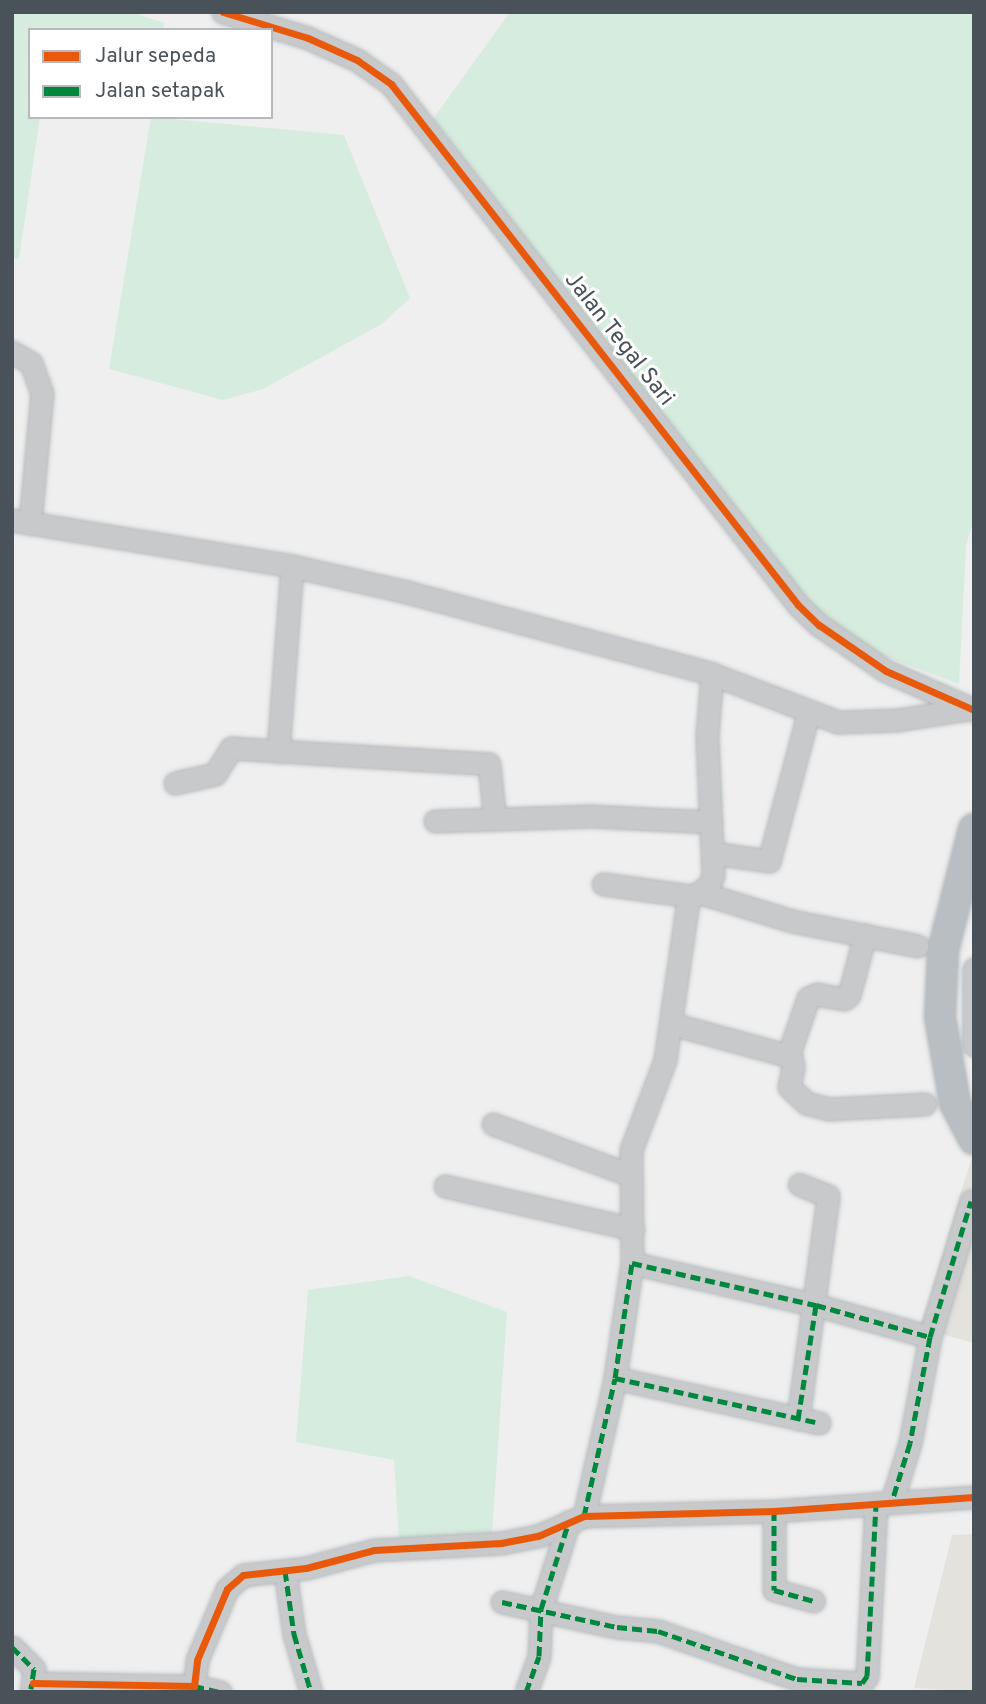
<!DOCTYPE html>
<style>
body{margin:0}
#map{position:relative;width:986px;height:1704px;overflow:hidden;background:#efefef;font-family:Overpass,sans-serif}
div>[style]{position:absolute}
.commercial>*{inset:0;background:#e3e2dd}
.green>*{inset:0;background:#d6ecde}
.roads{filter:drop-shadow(0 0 2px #b5b9bd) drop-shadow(0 0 2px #b5b9bd)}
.minor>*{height:21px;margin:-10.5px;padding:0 10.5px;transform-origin:10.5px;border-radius:10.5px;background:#c7c9ca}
.highway>*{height:30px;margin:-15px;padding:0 15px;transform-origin:15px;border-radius:15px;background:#b9bec2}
.quiet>*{height:5px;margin-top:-2.5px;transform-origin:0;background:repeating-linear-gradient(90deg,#00873e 0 10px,transparent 0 15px)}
.cycleway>*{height:7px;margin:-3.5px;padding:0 3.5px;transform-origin:3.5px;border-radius:3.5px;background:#e8590c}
span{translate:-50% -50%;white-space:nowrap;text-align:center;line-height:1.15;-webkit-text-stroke:6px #fff;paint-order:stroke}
.street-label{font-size:23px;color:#495159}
.frame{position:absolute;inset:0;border:14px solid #495159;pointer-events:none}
.legend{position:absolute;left:28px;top:28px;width:245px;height:91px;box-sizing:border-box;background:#fff;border:2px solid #b6b9bd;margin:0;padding:9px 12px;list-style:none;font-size:21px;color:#495159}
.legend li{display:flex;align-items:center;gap:14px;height:35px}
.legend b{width:35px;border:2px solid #b6b9bd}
</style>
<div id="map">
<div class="commercial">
<i style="clip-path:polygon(974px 1150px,974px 1343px,919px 1328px)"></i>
<i style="clip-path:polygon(974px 1534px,974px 1692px,914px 1688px,952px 1535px)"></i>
</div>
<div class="green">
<i style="clip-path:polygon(12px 12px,131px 12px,164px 23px,163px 30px,30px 30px,30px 117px,40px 117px,19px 259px,12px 258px)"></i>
<i style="clip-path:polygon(510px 12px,974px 12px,974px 518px,966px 546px,959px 684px,882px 655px,814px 611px,433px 119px)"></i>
<i style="clip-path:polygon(151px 117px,344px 135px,410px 298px,382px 324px,263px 389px,223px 400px,109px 369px)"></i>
<i style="clip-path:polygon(409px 1276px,507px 1312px,492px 1534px,399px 1540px,394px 1460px,296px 1442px,308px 1290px)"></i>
</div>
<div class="roads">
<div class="minor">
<i style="left:223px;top:12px;width:89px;rotate:17deg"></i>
<i style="left:308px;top:38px;width:54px;rotate:24.2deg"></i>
<i style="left:357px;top:60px;width:42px;rotate:35.2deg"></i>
<i style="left:391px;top:84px;width:661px;rotate:52deg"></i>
<i style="left:798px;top:605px;width:29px;rotate:44deg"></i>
<i style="left:819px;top:625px;width:81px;rotate:34.5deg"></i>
<i style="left:886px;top:671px;width:96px;rotate:23.9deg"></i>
<i style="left:12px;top:352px;width:22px;rotate:30deg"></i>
<i style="left:31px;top:363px;width:32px;rotate:70deg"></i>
<i style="left:42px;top:393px;width:131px;rotate:95.3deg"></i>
<i style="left:12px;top:520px;width:284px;rotate:9.3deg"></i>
<i style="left:292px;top:566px;width:118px;rotate:12.7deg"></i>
<i style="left:407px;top:592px;width:316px;rotate:15deg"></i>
<i style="left:712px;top:674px;width:135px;rotate:20.9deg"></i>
<i style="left:838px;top:722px;width:59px;rotate:-1.9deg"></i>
<i style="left:897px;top:720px;width:71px;rotate:-8.9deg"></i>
<i style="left:292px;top:566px;width:186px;rotate:94.3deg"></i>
<i style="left:278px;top:751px;width:211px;rotate:3.5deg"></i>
<i style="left:489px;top:764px;width:48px;rotate:84.1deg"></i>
<i style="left:494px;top:812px;width:9px;rotate:49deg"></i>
<i style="left:500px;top:819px;width:91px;rotate:-1.9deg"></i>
<i style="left:591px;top:816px;width:120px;rotate:2.9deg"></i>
<i style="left:175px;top:783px;width:41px;rotate:-12.7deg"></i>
<i style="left:215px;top:774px;width:31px;rotate:-58deg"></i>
<i style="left:231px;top:748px;width:47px;rotate:3.7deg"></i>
<i style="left:435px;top:821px;width:65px;rotate:-1.8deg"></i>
<i style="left:713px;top:853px;width:57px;rotate:8.1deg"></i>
<i style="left:769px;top:861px;width:152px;rotate:-75.1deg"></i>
<i style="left:603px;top:884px;width:90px;rotate:7.7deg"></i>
<i style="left:701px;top:893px;width:95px;rotate:17.1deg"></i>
<i style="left:792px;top:921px;width:128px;rotate:11.2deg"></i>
<i style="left:865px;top:935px;width:62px;rotate:104.9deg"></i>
<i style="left:849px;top:995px;width:6px;rotate:141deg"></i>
<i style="left:844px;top:999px;width:27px;rotate:-170deg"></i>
<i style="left:817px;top:994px;width:10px;rotate:156deg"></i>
<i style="left:808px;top:998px;width:56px;rotate:108.8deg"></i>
<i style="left:790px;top:1051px;width:16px;rotate:79deg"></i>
<i style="left:793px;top:1067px;width:20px;rotate:101deg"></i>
<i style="left:789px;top:1087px;width:23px;rotate:43deg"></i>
<i style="left:806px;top:1103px;width:23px;rotate:15deg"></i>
<i style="left:828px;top:1109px;width:97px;rotate:-3deg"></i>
<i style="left:974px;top:969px;width:76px;rotate:90deg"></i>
<i style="left:672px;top:1024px;width:121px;rotate:15.3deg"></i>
<i style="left:493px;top:1124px;width:146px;rotate:20.4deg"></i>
<i style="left:445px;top:1186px;width:193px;rotate:12.9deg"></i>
<i style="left:632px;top:1263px;width:189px;rotate:12.9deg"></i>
<i style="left:816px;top:1305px;width:118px;rotate:15.7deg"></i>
<i style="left:930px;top:1337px;width:108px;rotate:100.7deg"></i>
<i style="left:910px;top:1443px;width:61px;rotate:107.2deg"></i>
<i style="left:930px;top:1337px;width:142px;rotate:-73.2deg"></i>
<i style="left:615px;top:1378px;width:209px;rotate:12.4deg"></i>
<i style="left:798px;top:1419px;width:225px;rotate:-82.3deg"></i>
<i style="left:828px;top:1196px;width:31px;rotate:-158deg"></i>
<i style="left:774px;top:1511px;width:79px;rotate:90deg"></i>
<i style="left:774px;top:1590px;width:41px;rotate:15.4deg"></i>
<i style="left:584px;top:1516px;width:141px;rotate:-77.3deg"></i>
<i style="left:615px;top:1378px;width:116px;rotate:-81.6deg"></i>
<i style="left:632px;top:1263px;width:113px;rotate:-90.5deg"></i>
<i style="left:631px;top:1150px;width:96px;rotate:-69.3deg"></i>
<i style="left:665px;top:1060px;width:162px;rotate:-81.8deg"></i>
<i style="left:688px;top:900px;width:25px;rotate:-34deg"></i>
<i style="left:709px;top:886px;width:12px;rotate:-70deg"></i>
<i style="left:713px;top:875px;width:140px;rotate:-92.5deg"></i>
<i style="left:707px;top:735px;width:61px;rotate:-85.3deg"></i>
<i style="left:285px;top:1571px;width:64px;rotate:81.9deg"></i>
<i style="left:294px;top:1634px;width:60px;rotate:73.7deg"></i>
<i style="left:502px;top:1602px;width:118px;rotate:12.3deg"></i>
<i style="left:617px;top:1627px;width:41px;rotate:5.6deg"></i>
<i style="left:658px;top:1631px;width:147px;rotate:19.1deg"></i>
<i style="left:797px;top:1679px;width:65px;rotate:3.5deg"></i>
<i style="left:862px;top:1683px;width:9px;rotate:-54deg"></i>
<i style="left:867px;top:1676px;width:173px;rotate:-87deg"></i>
<i style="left:12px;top:1647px;width:31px;rotate:45deg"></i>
<i style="left:34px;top:1669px;width:23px;rotate:97deg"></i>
<i style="left:33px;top:1683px;width:161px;rotate:1.1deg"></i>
<i style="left:194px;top:1686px;width:26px;rotate:-83deg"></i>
<i style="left:197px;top:1660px;width:77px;rotate:-67.1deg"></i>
<i style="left:227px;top:1589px;width:21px;rotate:-41deg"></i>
<i style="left:243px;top:1575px;width:63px;rotate:-6.3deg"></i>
<i style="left:306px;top:1568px;width:70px;rotate:-14.8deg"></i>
<i style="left:374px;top:1550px;width:127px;rotate:-3.2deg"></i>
<i style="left:501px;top:1543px;width:38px;rotate:-11deg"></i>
<i style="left:538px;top:1536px;width:50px;rotate:-23.5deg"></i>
<i style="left:584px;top:1516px;width:190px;rotate:-1.5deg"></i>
<i style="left:774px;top:1511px;width:200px;rotate:-4deg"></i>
<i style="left:194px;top:1686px;width:27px;rotate:13deg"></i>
<i style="left:526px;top:1692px;width:38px;rotate:-70deg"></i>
<i style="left:539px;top:1656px;width:47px;rotate:-87.6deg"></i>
<i style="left:541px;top:1609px;width:92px;rotate:-72.3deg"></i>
</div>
<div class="highway">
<i style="left:974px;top:829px;width:126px;rotate:104.3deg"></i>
<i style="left:943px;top:951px;width:66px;rotate:92.6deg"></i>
<i style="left:940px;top:1017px;width:87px;rotate:80.1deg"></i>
<i style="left:955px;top:1103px;width:41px;rotate:62.2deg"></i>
</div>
</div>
<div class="quiet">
<i style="left:930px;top:1337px;width:142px;rotate:-73.2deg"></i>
<i style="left:615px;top:1378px;width:209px;rotate:12.4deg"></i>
<i style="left:798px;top:1419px;width:115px;rotate:-81deg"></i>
<i style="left:774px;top:1511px;width:79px;rotate:90deg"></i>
<i style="left:774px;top:1590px;width:41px;rotate:15.4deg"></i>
<i style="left:584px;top:1516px;width:141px;rotate:-77.3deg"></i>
<i style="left:615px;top:1378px;width:116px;rotate:-81.6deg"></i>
<i style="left:632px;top:1263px;width:189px;rotate:12.9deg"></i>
<i style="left:816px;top:1305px;width:118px;rotate:15.7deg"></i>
<i style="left:930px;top:1337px;width:108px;rotate:100.7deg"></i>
<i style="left:910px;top:1443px;width:61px;rotate:107.2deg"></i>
<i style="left:285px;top:1571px;width:64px;rotate:81.9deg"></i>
<i style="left:294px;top:1634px;width:60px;rotate:73.7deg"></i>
<i style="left:502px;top:1602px;width:118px;rotate:12.3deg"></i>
<i style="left:617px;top:1627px;width:41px;rotate:5.6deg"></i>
<i style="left:658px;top:1631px;width:147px;rotate:19.1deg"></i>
<i style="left:797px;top:1679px;width:65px;rotate:3.5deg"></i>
<i style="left:862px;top:1683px;width:9px;rotate:-54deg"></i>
<i style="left:867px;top:1676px;width:173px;rotate:-87deg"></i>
<i style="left:12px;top:1647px;width:31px;rotate:45deg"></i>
<i style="left:34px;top:1669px;width:20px;rotate:99deg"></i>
<i style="left:194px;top:1686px;width:27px;rotate:13deg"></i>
<i style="left:526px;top:1692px;width:38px;rotate:-70deg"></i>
<i style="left:539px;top:1656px;width:47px;rotate:-87.6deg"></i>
<i style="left:541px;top:1609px;width:92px;rotate:-72.3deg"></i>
</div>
<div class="cycleway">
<i style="left:223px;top:12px;width:89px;rotate:17deg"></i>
<i style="left:308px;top:38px;width:54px;rotate:24.2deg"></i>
<i style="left:357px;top:60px;width:42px;rotate:35.2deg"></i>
<i style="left:391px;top:84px;width:661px;rotate:52deg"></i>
<i style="left:798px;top:605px;width:29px;rotate:44deg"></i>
<i style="left:819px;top:625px;width:81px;rotate:34.5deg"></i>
<i style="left:886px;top:671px;width:96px;rotate:23.9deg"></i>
<i style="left:33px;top:1683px;width:161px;rotate:1.1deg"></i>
<i style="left:194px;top:1686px;width:26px;rotate:-83deg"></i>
<i style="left:197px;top:1660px;width:77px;rotate:-67.1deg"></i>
<i style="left:227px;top:1589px;width:21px;rotate:-41deg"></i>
<i style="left:243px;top:1575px;width:63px;rotate:-6.3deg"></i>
<i style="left:306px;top:1568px;width:70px;rotate:-14.8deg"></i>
<i style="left:374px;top:1550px;width:127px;rotate:-3.2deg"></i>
<i style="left:501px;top:1543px;width:38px;rotate:-11deg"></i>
<i style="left:538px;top:1536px;width:50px;rotate:-23.5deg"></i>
<i style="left:584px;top:1516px;width:190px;rotate:-1.5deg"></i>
<i style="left:774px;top:1511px;width:200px;rotate:-4deg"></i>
</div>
<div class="street-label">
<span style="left:618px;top:340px;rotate:52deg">Jalan Tegal Sari</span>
</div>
<div class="frame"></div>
<ul class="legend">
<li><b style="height:9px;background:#e8590c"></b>Jalur sepeda</li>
<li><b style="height:9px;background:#00873e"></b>Jalan setapak</li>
</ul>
</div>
